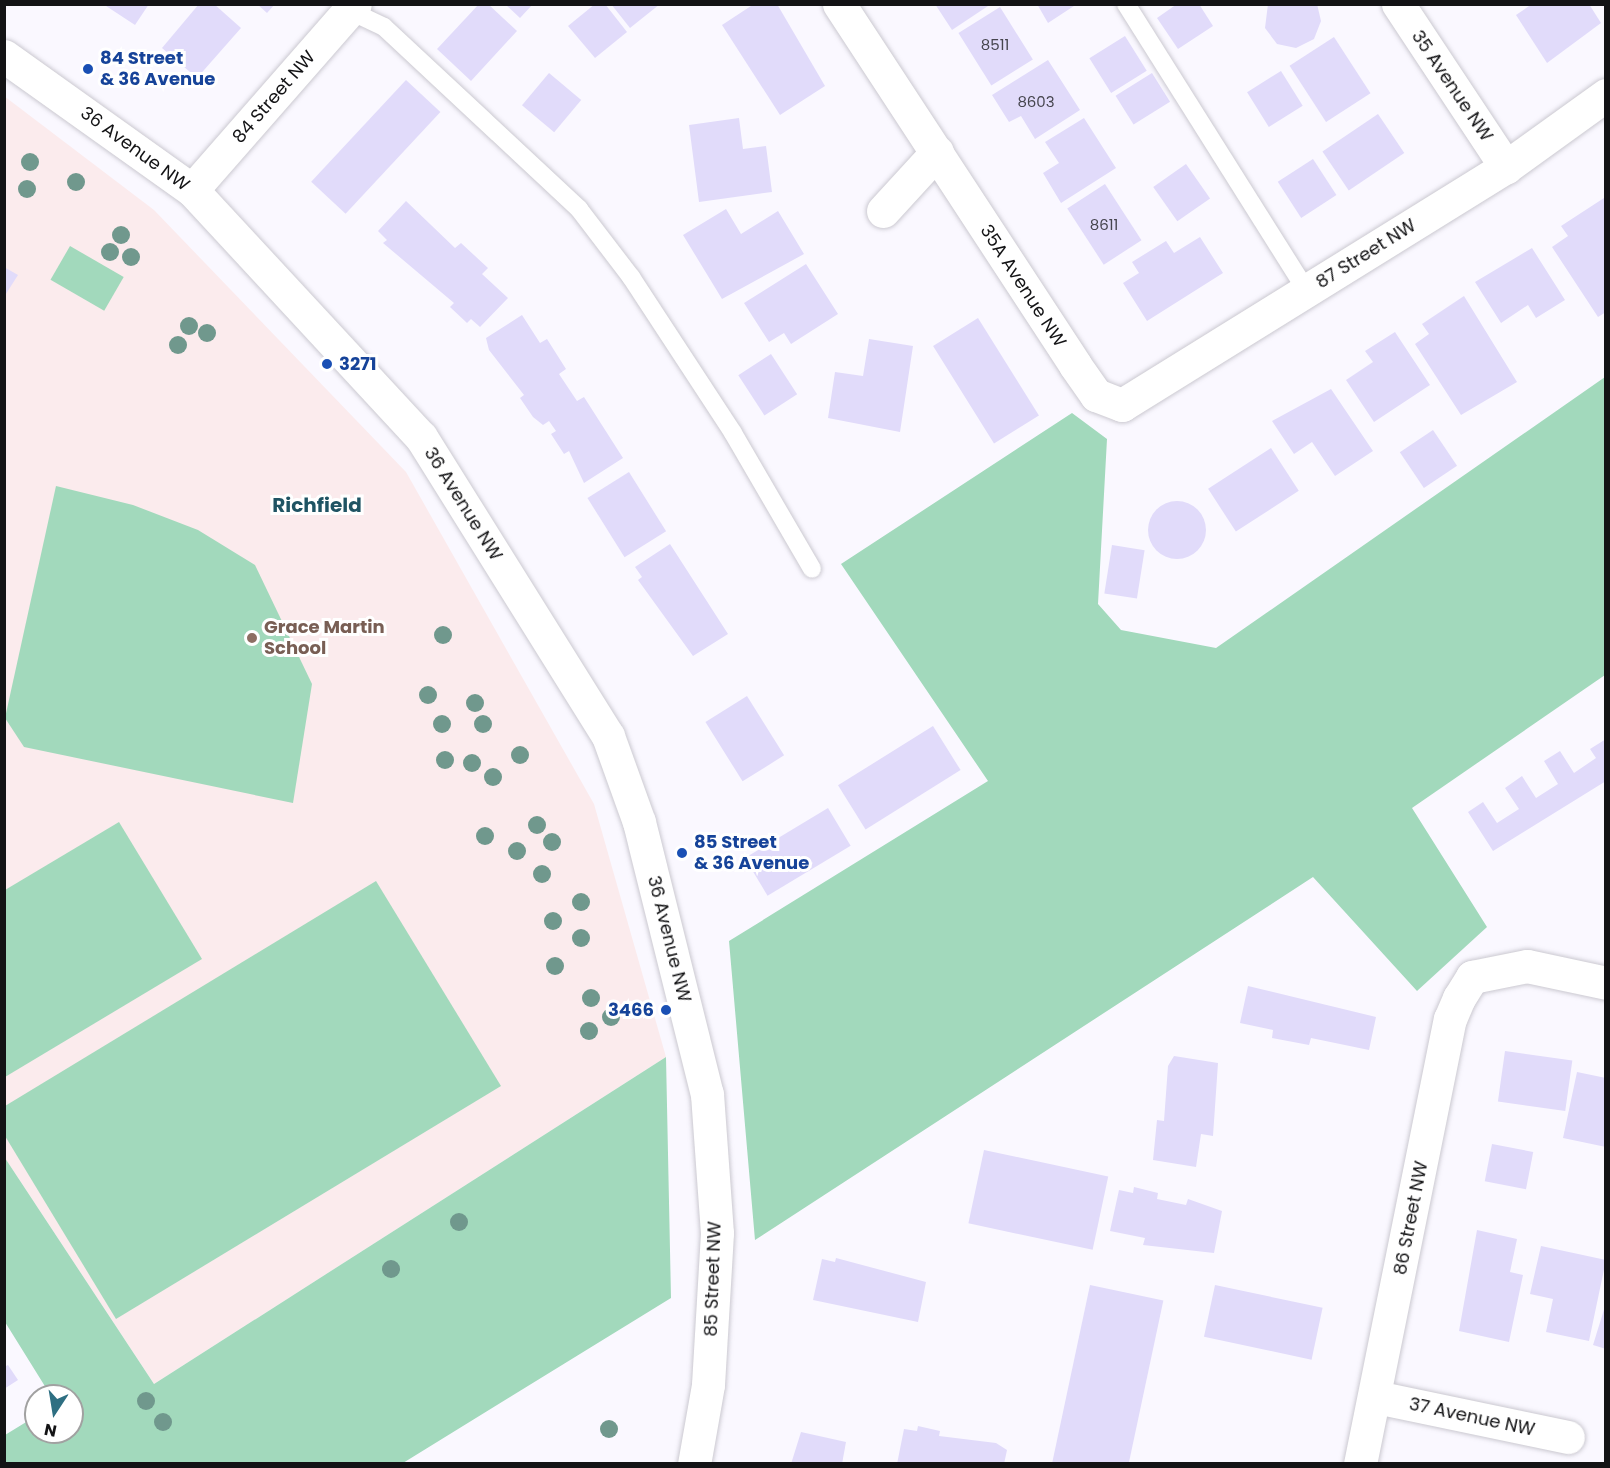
<!DOCTYPE html>
<style>
body{margin:0}
#map{position:relative;width:1610px;height:1468px;overflow:hidden;background:#faf8ff;font-family:Poppins,sans-serif}
div>[style]{position:absolute}
.education>*{inset:0;background:#fbebed}
.green>*{inset:0;background:#a2d9bc;transform-origin:0 0}
.building>*{inset:0;background:#e1dbfa;transform-origin:0 0}
.round{border-radius:50%}
.roads{filter:drop-shadow(0 0 2px #cbc9d1) drop-shadow(0 0 2px #cbc9d1)}
.service>*{height:18px;margin:-9px;padding:0 9px;transform-origin:9px;border-radius:9px;background:#fff}
.minor>*{height:33px;margin:-16.5px;padding:0 16.5px;transform-origin:16.5px;border-radius:16.5px;background:#fff}
.tertiary>*{height:33px;margin:-16.5px;padding:0 16.5px;transform-origin:16.5px;border-radius:16.5px;background:#fff}
.trees>*{width:18px;height:18px;margin:-9px;border-radius:50%;background:#70988d}
.dots>*{width:16px;height:16px;translate:-50% -50%;box-sizing:border-box;border:3px solid #fff;border-radius:50%}
span{translate:-50% -50%;white-space:nowrap;text-align:center;line-height:1.15;-webkit-text-stroke:6px #fff;paint-order:stroke}
.number-label{font-size:15px;color:#46454e}
.number-label span{-webkit-text-stroke-width:0}
.transit-label{font-size:18px;color:#164399;font-weight:700}
.left{translate:0 -50%;text-align:left}
.right{translate:-100% -50%;text-align:right}
.street-label{font-size:18px;color:#131315}
.education-label{font-size:18px;color:#785e54;font-weight:700}
.neighbourhood-label{font-size:20px;color:#1f5363;font-weight:700}
.frame{position:absolute;inset:0;border:6px solid #131315;pointer-events:none}
.north{position:absolute;left:24px;top:1384px;width:60px;height:60px;box-sizing:border-box;background:#fff;border:2px solid #a1a1a1;border-radius:50%;rotate:192deg;font-size:16px;font-weight:700;line-height:24px;text-align:center;color:#131315}
.north::after{content:'';display:block;margin:auto;width:21px;height:27px;background:#2e6f82;clip-path:polygon(50% 0,100% 100%,50% 72%,0 100%)}
</style>
<div id="map">
<div class="education">
<i style="clip-path:polygon(4px 96px,154px 210px,406px 472px,594px 804px,666px 1057px,154px 1384px,5px 1158px)"></i>
</div>
<div class="green">
<i style="left:70px;top:246px;width:62px;height:39px;rotate:30deg"></i>
<i style="clip-path:polygon(1605px 377px,1605px 675px,1412px 808px,1487px 927px,1417px 991px,1313px 877px,755px 1240px,729px 941px,988px 781px,841px 564px,1072px 413px,1107px 439px,1098px 604px,1121px 630px,1216px 648px)"></i>
<i style="clip-path:polygon(56px 486px,133px 505px,198px 530px,255px 565px,312px 684px,293px 803px,24px 747px,5px 718px)"></i>
<i style="clip-path:polygon(119px 822px,202px 959px,5px 1077px,5px 890px)"></i>
<i style="clip-path:polygon(376px 881px,501px 1086px,116px 1319px,5px 1136px,5px 1106px)"></i>
<i style="clip-path:polygon(666px 1057px,671px 1298px,403px 1463px,5px 1463px,5px 1435px,36px 1416px,36px 1432px,72px 1432px,72px 1396px,51px 1396px,5px 1322px,5px 1158px,154px 1384px)"></i>
</div>
<div class="building">
<i style="clip-path:polygon(103px 4px,149px 4px,135px 25px)"></i>
<i style="clip-path:polygon(199px 4px,214px 4px,241px 28px,197px 78px,162px 48px)"></i>
<i style="clip-path:polygon(257px 4px,275px 4px,267px 13px)"></i>
<i style="clip-path:polygon(479px 4px,488px 4px,517px 31px,471px 81px,437px 49px)"></i>
<i style="clip-path:polygon(505px 4px,533px 4px,520px 18px)"></i>
<i style="clip-path:polygon(595px 4px,605px 4px,627px 32px,595px 58px,568px 26px)"></i>
<i style="clip-path:polygon(611px 4px,660px 4px,630px 28px)"></i>
<i style="clip-path:polygon(754px 4px,777px 4px,825px 86px,780px 115px,722px 25px)"></i>
<i style="clip-path:polygon(935px 4px,991px 4px,952px 30px)"></i>
<i style="clip-path:polygon(1037px 4px,1077px 4px,1048px 23px)"></i>
<i style="clip-path:polygon(1177px 4px,1199px 4px,1213px 26px,1178px 49px,1157px 18px)"></i>
<i style="clip-path:polygon(1268px 4px,1317px 4px,1321px 21px,1314px 39px,1296px 48px,1277px 44px,1265px 28px)"></i>
<i style="clip-path:polygon(1532px 4px,1589px 4px,1601px 23px,1547px 63px,1516px 15px)"></i>
<i style="left:1000px;top:7px;width:62px;height:49px;rotate:58deg"></i>
<i style="left:1125px;top:36px;width:41px;height:42px;rotate:58deg"></i>
<i style="left:1334px;top:37px;width:67px;height:53px;rotate:57deg"></i>
<i style="clip-path:polygon(1048px 60px,1080px 110px,1035px 139px,1021px 116px,1009px 122px,992px 95px)"></i>
<i style="left:1281px;top:71px;width:41px;height:40px;rotate:58deg"></i>
<i style="left:549px;top:73px;width:42px;height:42px;rotate:40deg"></i>
<i style="left:1152px;top:73px;width:34px;height:43px;rotate:58deg"></i>
<i style="left:406px;top:80px;width:47px;height:139px;rotate:43deg"></i>
<i style="left:1378px;top:114px;width:47px;height:67px;rotate:56deg"></i>
<i style="clip-path:polygon(739px 118px,743px 149px,766px 146px,772px 192px,699px 202px,689px 125px)"></i>
<i style="clip-path:polygon(1084px 118px,1116px 168px,1061px 203px,1043px 173px,1059px 163px,1045px 142px)"></i>
<i style="left:1313px;top:159px;width:43px;height:42px;rotate:57deg"></i>
<i style="left:1186px;top:164px;width:42px;height:40px;rotate:55deg"></i>
<i style="left:1105px;top:184px;width:67px;height:45px;rotate:57deg"></i>
<i style="clip-path:polygon(1604px 198px,1606px 312px,1598px 317px,1552px 247px,1568px 236px,1561px 226px)"></i>
<i style="clip-path:polygon(406px 201px,455px 248px,461px 243px,488px 268px,482px 274px,508px 298px,480px 327px,471px 319px,467px 323px,450px 307px,454px 303px,383px 243px,387px 240px,378px 231px)"></i>
<i style="clip-path:polygon(726px 209px,741px 234px,778px 211px,804px 254px,722px 299px,683px 235px)"></i>
<i style="clip-path:polygon(1200px 237px,1223px 273px,1147px 321px,1123px 283px,1139px 273px,1132px 262px,1166px 241px,1174px 253px)"></i>
<i style="clip-path:polygon(1532px 248px,1565px 300px,1536px 318px,1528px 305px,1501px 323px,1475px 282px)"></i>
<i style="clip-path:polygon(806px 264px,838px 314px,791px 344px,784px 333px,769px 342px,744px 303px)"></i>
<i style="clip-path:polygon(4px 267px,18px 275px,4px 297px)"></i>
<i style="clip-path:polygon(1464px 296px,1517px 382px,1461px 415px,1415px 344px,1429px 334px,1422px 324px)"></i>
<i style="clip-path:polygon(522px 315px,540px 343px,547px 339px,566px 369px,559px 374px,577px 401px,584px 397px,623px 458px,584px 483px,569px 451px,564px 454px,551px 434px,556px 431px,549px 421px,543px 425px,533px 417px,520px 398px,524px 395px,489px 350px,486px 338px)"></i>
<i style="left:978px;top:318px;width:115px;height:53px;rotate:58deg"></i>
<i style="clip-path:polygon(1395px 332px,1430px 385px,1374px 422px,1346px 380px,1373px 362px,1365px 351px)"></i>
<i style="clip-path:polygon(869px 339px,913px 346px,900px 432px,828px 418px,835px 372px,863px 376px)"></i>
<i style="left:771px;top:354px;width:48px;height:39px;rotate:57deg"></i>
<i style="clip-path:polygon(1331px 389px,1373px 451px,1335px 476px,1312px 442px,1294px 454px,1272px 421px)"></i>
<i style="left:1433px;top:430px;width:43px;height:40px;rotate:56deg"></i>
<i style="left:1271px;top:448px;width:51px;height:75px;rotate:57deg"></i>
<i style="left:629px;top:472px;width:70px;height:49px;rotate:58deg"></i>
<i class="round" style="left:1148px;top:501px;width:58px;height:58px"></i>
<i style="clip-path:polygon(670px 544px,728px 634px,693px 656px,638px 580px,642px 577px,635px 567px)"></i>
<i style="left:1112px;top:545px;width:33px;height:49px;rotate:9deg"></i>
<i style="left:747px;top:696px;width:70px;height:49px;rotate:58deg"></i>
<i style="left:933px;top:726px;width:52px;height:112px;rotate:58deg"></i>
<i style="clip-path:polygon(1606px 739px,1606px 781px,1493px 851px,1468px 812px,1483px 802px,1497px 823px,1519px 809px,1505px 788px,1522px 776px,1536px 798px,1558px 784px,1544px 761px,1560px 751px,1574px 773px,1596px 758px,1590px 749px)"></i>
<i style="left:828px;top:808px;width:44px;height:97px;rotate:59deg"></i>
<i style="clip-path:polygon(1248px 986px,1376px 1017px,1369px 1050px,1311px 1038px,1309px 1045px,1272px 1038px,1273px 1030px,1240px 1023px)"></i>
<i style="left:1505px;top:1051px;width:68px;height:51px;rotate:8deg"></i>
<i style="clip-path:polygon(1174px 1056px,1218px 1063px,1213px 1136px,1201px 1134px,1196px 1167px,1153px 1160px,1157px 1120px,1164px 1121px,1168px 1066px)"></i>
<i style="clip-path:polygon(1577px 1072px,1606px 1078px,1606px 1147px,1563px 1138px)"></i>
<i style="left:1492px;top:1144px;width:42px;height:38px;rotate:11deg"></i>
<i style="left:984px;top:1150px;width:127px;height:75px;rotate:12deg"></i>
<i style="clip-path:polygon(1134px 1187px,1158px 1193px,1157px 1199px,1186px 1205px,1188px 1199px,1222px 1211px,1214px 1253px,1143px 1245px,1145px 1238px,1110px 1231px,1119px 1190px,1133px 1193px)"></i>
<i style="clip-path:polygon(1477px 1230px,1517px 1239px,1510px 1272px,1523px 1275px,1509px 1342px,1459px 1331px)"></i>
<i style="clip-path:polygon(1541px 1246px,1606px 1260px,1589px 1341px,1546px 1332px,1553px 1299px,1530px 1294px)"></i>
<i style="clip-path:polygon(836px 1258px,926px 1282px,918px 1322px,813px 1300px,822px 1259px,835px 1262px)"></i>
<i style="left:1090px;top:1285px;width:75px;height:183px;rotate:12deg"></i>
<i style="left:1215px;top:1285px;width:110px;height:53px;rotate:12deg"></i>
<i style="clip-path:polygon(1606px 1303px,1606px 1349px,1593px 1345px)"></i>
<i style="clip-path:polygon(8px 1365px,18px 1380px,4px 1389px,4px 1367px)"></i>
<i style="clip-path:polygon(918px 1426px,940px 1431px,939px 1436px,996px 1443px,1007px 1450px,1004px 1464px,897px 1464px,904px 1429px,917px 1431px)"></i>
<i style="clip-path:polygon(801px 1432px,846px 1442px,842px 1464px,791px 1464px)"></i>
</div>
<div class="roads">
<div class="service">
<i style="left:1126px;top:4px;width:339px;rotate:57.8deg"></i>
<i style="left:344px;top:8px;width:44px;rotate:25.4deg"></i>
<i style="left:384px;top:27px;width:267px;rotate:43deg"></i>
<i style="left:579px;top:209px;width:86px;rotate:52.6deg"></i>
<i style="left:631px;top:277px;width:186px;rotate:56.8deg"></i>
<i style="left:733px;top:433px;width:157px;rotate:59.8deg"></i>
</div>
<div class="minor">
<i style="left:839px;top:4px;width:431px;rotate:56.8deg"></i>
<i style="left:1075px;top:365px;width:37px;rotate:55deg"></i>
<i style="left:1096px;top:395px;width:28px;rotate:21deg"></i>
<i style="left:1122px;top:405px;width:452px;rotate:-31.8deg"></i>
<i style="left:1506px;top:167px;width:123px;rotate:-35.8deg"></i>
<i style="left:1398px;top:4px;width:196px;rotate:56.5deg"></i>
<i style="left:192px;top:190px;width:247px;rotate:-48.8deg"></i>
<i style="left:883px;top:211px;width:80px;rotate:-47.5deg"></i>
<i style="left:1376px;top:1397px;width:196px;rotate:11.8deg"></i>
<i style="left:1360px;top:1464px;width:454px;rotate:-78.6deg"></i>
<i style="left:1450px;top:1019px;width:23px;rotate:-67deg"></i>
<i style="left:1459px;top:998px;width:25px;rotate:-58deg"></i>
<i style="left:1472px;top:977px;width:56px;rotate:-11.3deg"></i>
<i style="left:1527px;top:966px;width:81px;rotate:12.1deg"></i>
</div>
<div class="tertiary">
<i style="left:4px;top:56px;width:231px;rotate:35.5deg"></i>
<i style="left:192px;top:190px;width:337px;rotate:47.2deg"></i>
<i style="left:421px;top:437px;width:353px;rotate:58deg"></i>
<i style="left:608px;top:736px;width:91px;rotate:70.2deg"></i>
<i style="left:639px;top:822px;width:280px;rotate:76deg"></i>
<i style="left:707px;top:1094px;width:139px;rotate:85.9deg"></i>
<i style="left:717px;top:1233px;width:152px;rotate:93.4deg"></i>
<i style="left:708px;top:1385px;width:80px;rotate:100deg"></i>
</div>
</div>
<div class="trees">
<i style="left:30px;top:162px"></i>
<i style="left:76px;top:182px"></i>
<i style="left:27px;top:189px"></i>
<i style="left:121px;top:235px"></i>
<i style="left:110px;top:252px"></i>
<i style="left:131px;top:257px"></i>
<i style="left:189px;top:326px"></i>
<i style="left:207px;top:333px"></i>
<i style="left:178px;top:345px"></i>
<i style="left:443px;top:635px"></i>
<i style="left:428px;top:695px"></i>
<i style="left:475px;top:703px"></i>
<i style="left:442px;top:724px"></i>
<i style="left:483px;top:724px"></i>
<i style="left:520px;top:755px"></i>
<i style="left:445px;top:760px"></i>
<i style="left:472px;top:763px"></i>
<i style="left:493px;top:777px"></i>
<i style="left:537px;top:825px"></i>
<i style="left:485px;top:836px"></i>
<i style="left:552px;top:842px"></i>
<i style="left:517px;top:851px"></i>
<i style="left:542px;top:874px"></i>
<i style="left:581px;top:902px"></i>
<i style="left:553px;top:921px"></i>
<i style="left:581px;top:938px"></i>
<i style="left:555px;top:966px"></i>
<i style="left:591px;top:998px"></i>
<i style="left:611px;top:1017px"></i>
<i style="left:589px;top:1031px"></i>
<i style="left:459px;top:1222px"></i>
<i style="left:391px;top:1269px"></i>
<i style="left:146px;top:1401px"></i>
<i style="left:163px;top:1422px"></i>
<i style="left:609px;top:1429px"></i>
</div>
<div class="dots">
<i style="left:88px;top:69px;background:#1a4fb4"></i>
<i style="left:327px;top:364px;background:#1a4fb4"></i>
<i style="left:252px;top:638px;background:#8d6e63"></i>
<i style="left:682px;top:853px;background:#1a4fb4"></i>
<i style="left:666px;top:1010px;background:#1a4fb4"></i>
</div>
<div class="number-label">
<span style="left:995px;top:45px">8511</span>
<span style="left:1036px;top:102px">8603</span>
<span style="left:1104px;top:225px">8611</span>
</div>
<div class="transit-label">
<span class="left" style="left:100px;top:69px">84 Street<br>&amp; 36 Avenue</span>
<span class="left" style="left:339px;top:364px">3271</span>
<span class="left" style="left:694px;top:853px">85 Street<br>&amp; 36 Avenue</span>
<span class="right" style="left:654px;top:1010px">3466</span>
</div>
<div class="street-label">
<span style="left:1452px;top:86px;rotate:56deg">35 Avenue NW</span>
<span style="left:274px;top:97px;rotate:-49deg">84 Street NW</span>
<span style="left:135px;top:149px;rotate:36deg">36 Avenue NW</span>
<span style="left:1366px;top:254px;rotate:-32deg">87 Street NW</span>
<span style="left:1023px;top:286px;rotate:57deg">35A Avenue NW</span>
<span style="left:463px;top:504px;rotate:58deg">36 Avenue NW</span>
<span style="left:669px;top:939px;rotate:76deg">36 Avenue NW</span>
<span style="left:1411px;top:1218px;rotate:-79deg">86 Street NW</span>
<span style="left:713px;top:1279px;rotate:-88deg">85 Street NW</span>
<span style="left:1472px;top:1417px;rotate:12deg">37 Avenue NW</span>
</div>
<div class="education-label">
<span class="left" style="left:264px;top:638px">Grace Martin<br>School</span>
</div>
<div class="neighbourhood-label">
<span style="left:317px;top:505px">Richfield</span>
</div>
<div class="frame"></div>
<div class="north">N</div>
</div>
